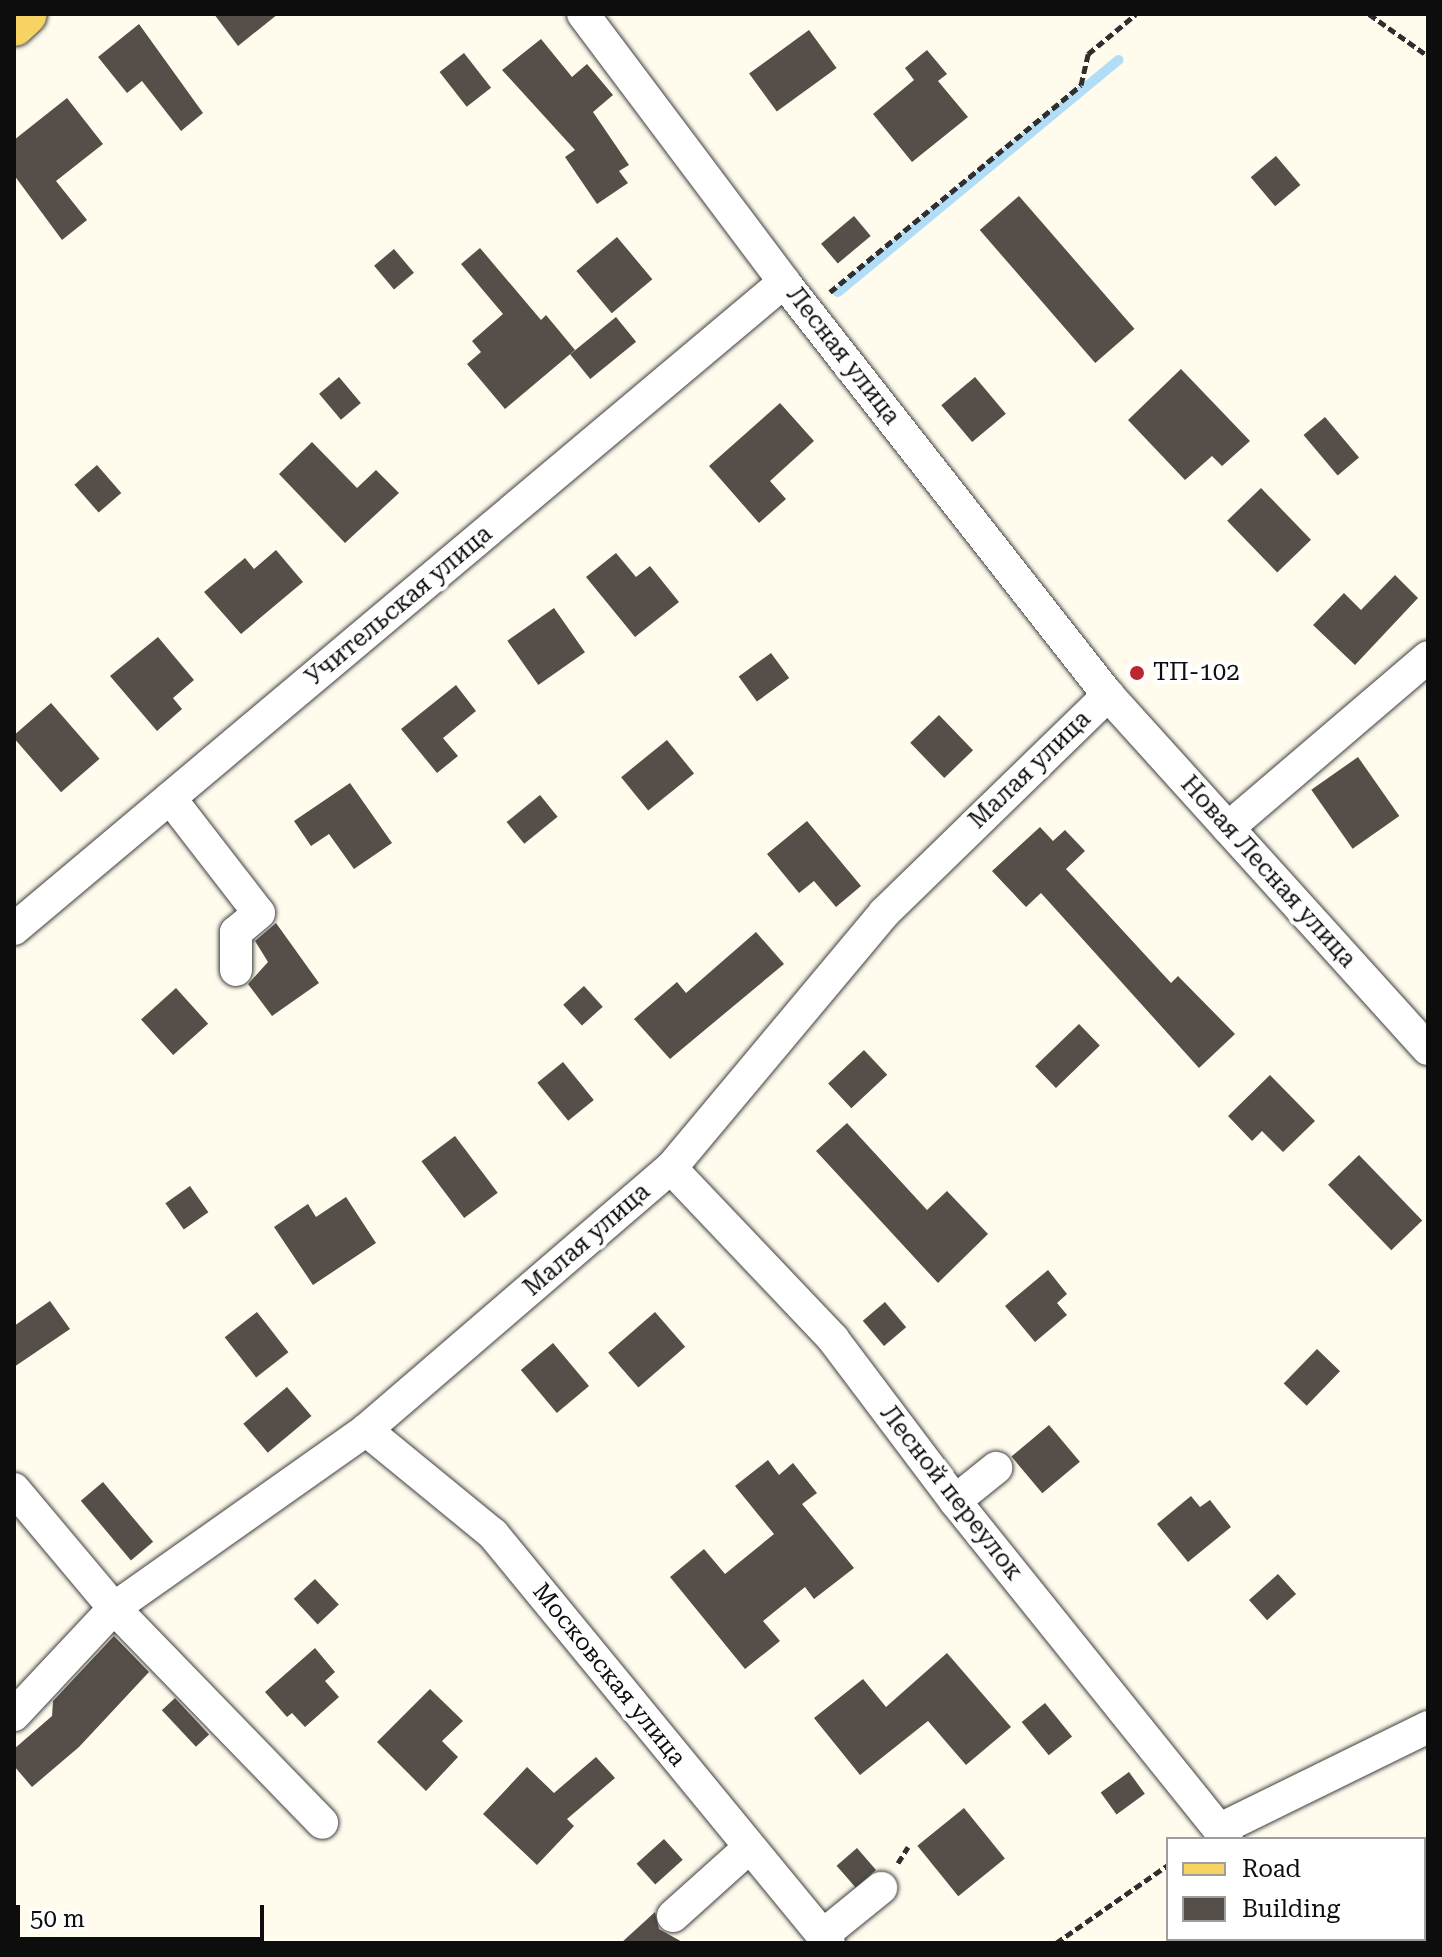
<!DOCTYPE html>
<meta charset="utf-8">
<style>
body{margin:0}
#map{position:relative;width:1442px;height:1957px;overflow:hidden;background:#fffbed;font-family:"Roboto Serif",serif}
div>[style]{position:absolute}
.stream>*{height:10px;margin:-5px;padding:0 5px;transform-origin:5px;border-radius:5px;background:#b2ddf6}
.building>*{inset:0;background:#554e49;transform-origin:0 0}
.path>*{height:5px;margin-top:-2.5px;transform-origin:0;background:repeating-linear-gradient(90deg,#2f2f2f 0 8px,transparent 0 12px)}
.roads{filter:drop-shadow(0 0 2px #404040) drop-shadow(0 0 2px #404040)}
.minor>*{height:32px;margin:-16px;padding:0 16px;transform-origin:16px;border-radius:16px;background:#fff}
.major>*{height:42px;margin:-21px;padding:0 21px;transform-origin:21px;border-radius:21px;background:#f7d364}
.dots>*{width:22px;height:22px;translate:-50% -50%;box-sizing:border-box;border:4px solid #fff;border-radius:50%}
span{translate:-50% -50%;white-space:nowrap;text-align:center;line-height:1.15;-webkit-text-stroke:8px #fff;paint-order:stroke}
.street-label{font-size:24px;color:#0d0d0d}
.poi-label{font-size:24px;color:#0d0d0d}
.left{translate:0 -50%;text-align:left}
.frame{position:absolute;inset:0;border:16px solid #0d0d0d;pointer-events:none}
.legend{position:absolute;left:1166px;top:1837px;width:260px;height:104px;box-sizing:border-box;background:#fff;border:2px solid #9e9e9e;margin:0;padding:10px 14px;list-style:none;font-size:24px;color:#0d0d0d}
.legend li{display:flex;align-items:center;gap:16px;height:40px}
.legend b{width:40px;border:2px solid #9e9e9e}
.scale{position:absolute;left:16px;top:1905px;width:248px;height:36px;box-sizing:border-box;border:4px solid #0d0d0d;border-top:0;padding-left:10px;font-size:24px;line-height:28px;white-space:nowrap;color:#0d0d0d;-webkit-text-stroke:6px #fff;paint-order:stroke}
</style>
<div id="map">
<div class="stream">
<i style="left:838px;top:292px;width:364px;rotate:-39.6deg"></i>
</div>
<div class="building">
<i style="clip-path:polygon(214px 14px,278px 14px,238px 46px)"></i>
<i style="clip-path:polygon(139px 24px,203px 113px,181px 131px,142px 81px,127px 93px,98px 57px)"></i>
<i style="left:809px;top:30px;width:47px;height:74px;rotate:54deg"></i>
<i style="clip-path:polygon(541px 39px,572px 77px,587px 64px,613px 95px,593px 112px,629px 165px,619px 171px,628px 183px,597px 204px,565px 157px,575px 150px,502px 70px)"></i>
<i style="clip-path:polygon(927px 50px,947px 74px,938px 81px,968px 117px,912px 162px,873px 114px,914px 80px,905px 68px)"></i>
<i style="left:464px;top:53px;width:44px;height:31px;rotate:52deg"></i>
<i style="clip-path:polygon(67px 98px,103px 144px,56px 181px,87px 220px,62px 240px,14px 175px,14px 140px)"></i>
<i style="left:1276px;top:156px;width:38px;height:33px;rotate:50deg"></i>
<i style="left:1019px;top:196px;width:176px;height:52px;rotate:49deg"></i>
<i style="left:854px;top:216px;width:26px;height:43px;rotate:50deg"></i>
<i style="left:617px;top:237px;width:55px;height:53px;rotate:50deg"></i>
<i style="clip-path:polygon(480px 248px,541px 320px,546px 315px,575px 350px,505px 409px,467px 364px,481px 352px,472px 341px,503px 314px,461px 264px)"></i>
<i style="left:394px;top:249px;width:31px;height:26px;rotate:50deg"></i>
<i style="left:616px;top:317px;width:32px;height:59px;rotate:51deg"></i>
<i style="clip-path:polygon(1181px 369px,1250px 441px,1222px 466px,1212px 456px,1185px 480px,1128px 420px)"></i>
<i style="left:339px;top:377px;width:34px;height:26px;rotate:50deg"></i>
<i style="left:975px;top:377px;width:48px;height:44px;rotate:50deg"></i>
<i style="clip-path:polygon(780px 403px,814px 441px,770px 481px,786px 499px,759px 523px,709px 466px)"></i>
<i style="left:1325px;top:417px;width:53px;height:28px;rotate:50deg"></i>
<i style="clip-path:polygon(312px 442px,357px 488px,376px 470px,399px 493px,345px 543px,279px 474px)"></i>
<i style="left:97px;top:465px;width:37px;height:30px;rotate:49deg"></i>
<i style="left:1261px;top:488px;width:72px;height:47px;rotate:46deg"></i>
<i style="clip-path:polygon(276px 550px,303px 582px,241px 634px,204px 592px,245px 558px,254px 569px)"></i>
<i style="clip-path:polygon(616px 553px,636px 577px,650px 566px,679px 602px,635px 637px,586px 577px)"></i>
<i style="clip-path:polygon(1395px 575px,1418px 598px,1355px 665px,1313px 625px,1344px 593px,1361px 610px)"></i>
<i style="left:554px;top:608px;width:54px;height:57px;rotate:55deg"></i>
<i style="clip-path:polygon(158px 637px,194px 680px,173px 698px,182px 709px,157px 731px,110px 676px)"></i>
<i style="left:771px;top:653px;width:31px;height:40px;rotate:54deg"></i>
<i style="clip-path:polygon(456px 685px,476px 711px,443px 738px,458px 756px,437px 773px,401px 729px)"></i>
<i style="left:51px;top:703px;width:74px;height:51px;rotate:49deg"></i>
<i style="left:939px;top:715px;width:49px;height:40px;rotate:46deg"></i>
<i style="left:667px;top:740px;width:43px;height:59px;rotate:51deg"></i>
<i style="left:1358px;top:757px;width:72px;height:57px;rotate:55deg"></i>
<i style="clip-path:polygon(350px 783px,392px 843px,354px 869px,329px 834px,311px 846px,294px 821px)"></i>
<i style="left:540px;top:795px;width:28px;height:43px;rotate:51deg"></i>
<i style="clip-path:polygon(807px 821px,861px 886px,836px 907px,814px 881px,799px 893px,767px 854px)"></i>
<i style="clip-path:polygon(1040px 827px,1053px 841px,1065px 830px,1085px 851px,1066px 869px,1171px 983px,1178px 976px,1235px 1034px,1199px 1068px,1041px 893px,1026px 907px,992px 871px)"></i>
<i style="clip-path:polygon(276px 923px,319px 983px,272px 1016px,248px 984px,268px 962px,255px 941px)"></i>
<i style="clip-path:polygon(756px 932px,784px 964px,670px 1059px,634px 1019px,677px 982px,686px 993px)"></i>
<i style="left:584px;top:986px;width:28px;height:28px;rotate:48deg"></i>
<i style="left:176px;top:988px;width:48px;height:47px;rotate:48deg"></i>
<i style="left:1079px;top:1024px;width:30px;height:61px;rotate:46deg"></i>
<i style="left:864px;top:1050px;width:34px;height:49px;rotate:47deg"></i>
<i style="left:563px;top:1062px;width:49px;height:33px;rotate:51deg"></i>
<i style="clip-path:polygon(1270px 1075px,1315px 1121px,1283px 1152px,1262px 1131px,1252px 1141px,1228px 1116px)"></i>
<i style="clip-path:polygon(847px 1123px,927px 1210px,947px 1191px,988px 1234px,938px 1283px,816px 1151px)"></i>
<i style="left:455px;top:1136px;width:71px;height:42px;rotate:53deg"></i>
<i style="left:1359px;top:1155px;width:91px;height:43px;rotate:46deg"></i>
<i style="left:190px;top:1186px;width:32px;height:30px;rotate:55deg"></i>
<i style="clip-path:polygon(346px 1197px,376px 1243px,313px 1285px,274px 1227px,308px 1204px,316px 1217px)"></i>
<i style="clip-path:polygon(1048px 1270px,1067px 1294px,1057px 1303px,1067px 1315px,1035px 1342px,1005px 1306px)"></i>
<i style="clip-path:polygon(50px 1301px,70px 1329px,14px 1367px,14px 1326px)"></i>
<i style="left:885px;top:1302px;width:33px;height:29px;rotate:50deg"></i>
<i style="left:257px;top:1312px;width:51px;height:41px;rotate:52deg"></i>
<i style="left:655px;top:1312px;width:46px;height:62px;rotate:49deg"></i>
<i style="left:553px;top:1343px;width:56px;height:42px;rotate:50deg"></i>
<i style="left:1317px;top:1349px;width:32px;height:48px;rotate:44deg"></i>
<i style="left:287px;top:1387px;width:38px;height:57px;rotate:50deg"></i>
<i style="left:1049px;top:1425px;width:48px;height:49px;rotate:50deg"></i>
<i style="clip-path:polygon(768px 1460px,779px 1475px,793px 1463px,817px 1493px,802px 1504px,854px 1568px,814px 1599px,805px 1587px,763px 1621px,780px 1641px,745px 1669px,670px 1577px,704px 1549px,725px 1574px,774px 1534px,735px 1486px)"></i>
<i style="left:103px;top:1482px;width:78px;height:29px;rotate:50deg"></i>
<i style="clip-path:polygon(1191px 1496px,1200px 1507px,1210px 1500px,1231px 1527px,1188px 1562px,1157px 1524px)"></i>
<i style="left:1278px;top:1574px;width:27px;height:39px;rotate:48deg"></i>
<i style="left:315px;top:1579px;width:35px;height:29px;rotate:47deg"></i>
<i style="clip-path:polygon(114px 1636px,149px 1672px,79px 1747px,32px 1787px,14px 1766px,14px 1749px,52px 1716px,53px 1701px)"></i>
<i style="clip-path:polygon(315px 1648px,335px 1672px,325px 1681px,339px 1697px,305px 1727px,292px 1713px,287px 1717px,265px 1692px)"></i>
<i style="clip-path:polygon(947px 1653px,1011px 1727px,966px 1765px,928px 1721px,860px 1775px,814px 1718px,863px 1679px,886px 1707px)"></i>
<i style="clip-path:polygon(430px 1689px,463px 1721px,442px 1741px,458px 1757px,426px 1791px,377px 1742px)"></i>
<i style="left:175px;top:1698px;width:50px;height:18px;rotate:47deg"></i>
<i style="left:1045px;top:1703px;width:43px;height:30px;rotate:51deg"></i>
<i style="clip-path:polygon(596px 1757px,615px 1778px,567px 1819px,574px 1826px,537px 1865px,483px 1814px,527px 1767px,554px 1793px)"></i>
<i style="left:1129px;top:1772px;width:27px;height:35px;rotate:54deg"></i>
<i style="left:964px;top:1808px;width:65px;height:60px;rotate:51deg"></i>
<i style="left:664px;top:1839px;width:28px;height:37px;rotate:48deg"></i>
<i style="left:857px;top:1848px;width:29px;height:27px;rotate:49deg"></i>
<i style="clip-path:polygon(655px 1912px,659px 1929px,684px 1943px,621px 1943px)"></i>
</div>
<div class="path">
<i style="left:1369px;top:14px;width:72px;rotate:35.4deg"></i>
<i style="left:830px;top:292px;width:325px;rotate:-39.5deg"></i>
<i style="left:1081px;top:85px;width:32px;rotate:-77deg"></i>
<i style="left:1088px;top:54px;width:62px;rotate:-39.8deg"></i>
<i style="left:898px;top:1863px;width:19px;rotate:-58deg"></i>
<i style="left:1056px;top:1943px;width:136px;rotate:-34.9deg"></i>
</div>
<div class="roads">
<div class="minor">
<i style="left:583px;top:14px;width:335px;rotate:53.1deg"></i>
<i style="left:784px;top:282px;width:525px;rotate:51.89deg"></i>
<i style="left:1108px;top:695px;width:477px;rotate:47.9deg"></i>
<i style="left:170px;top:798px;width:145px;rotate:52.3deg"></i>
<i style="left:259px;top:913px;width:30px;rotate:140deg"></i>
<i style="left:236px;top:932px;width:38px;rotate:90deg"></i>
<i style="left:1228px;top:828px;width:263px;rotate:-40.5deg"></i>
<i style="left:14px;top:929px;width:1006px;rotate:-40.04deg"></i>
<i style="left:671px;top:1168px;width:236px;rotate:46.5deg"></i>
<i style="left:833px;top:1339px;width:203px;rotate:53deg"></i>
<i style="left:955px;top:1501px;width:434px;rotate:51.2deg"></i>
<i style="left:366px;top:1430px;width:164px;rotate:39.3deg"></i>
<i style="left:493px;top:1534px;width:529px;rotate:50.6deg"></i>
<i style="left:14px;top:1489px;width:155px;rotate:50deg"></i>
<i style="left:114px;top:1608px;width:299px;rotate:45.9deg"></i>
<i style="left:955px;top:1501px;width:53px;rotate:-38.8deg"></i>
<i style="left:14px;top:1715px;width:146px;rotate:-46.9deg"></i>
<i style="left:114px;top:1608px;width:309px;rotate:-35.2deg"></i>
<i style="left:366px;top:1430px;width:402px;rotate:-40.7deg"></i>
<i style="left:671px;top:1168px;width:332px;rotate:-50.1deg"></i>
<i style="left:884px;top:913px;width:313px;rotate:-44.2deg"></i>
<i style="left:1220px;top:1829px;width:232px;rotate:-26.1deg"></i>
<i style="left:673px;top:1916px;width:103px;rotate:-41.9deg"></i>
<i style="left:823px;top:1935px;width:75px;rotate:-39deg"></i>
<i style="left:1297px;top:1939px;width:5px;rotate:53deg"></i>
</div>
<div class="major">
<i style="left:14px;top:25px;width:16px;rotate:-43deg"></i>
</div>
</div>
<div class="dots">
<i style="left:1137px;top:673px;background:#bc262e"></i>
</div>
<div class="street-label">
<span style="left:843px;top:356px;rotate:52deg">Лесная улица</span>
<span style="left:399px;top:606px;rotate:-40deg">Учительская улица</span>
<span style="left:1030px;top:770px;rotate:-44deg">Малая улица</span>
<span style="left:1268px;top:872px;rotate:48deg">Новая Лесная улица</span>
<span style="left:587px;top:1240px;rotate:-41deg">Малая улица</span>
<span style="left:951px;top:1493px;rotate:52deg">Лесной переулок</span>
<span style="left:609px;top:1675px;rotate:51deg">Московская улица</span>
</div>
<div class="poi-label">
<span class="left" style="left:1153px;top:673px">ТП-102</span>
</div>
<div class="frame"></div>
<ul class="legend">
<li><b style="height:10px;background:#f7d364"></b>Road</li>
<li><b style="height:22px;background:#554e49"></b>Building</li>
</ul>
<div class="scale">50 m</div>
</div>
